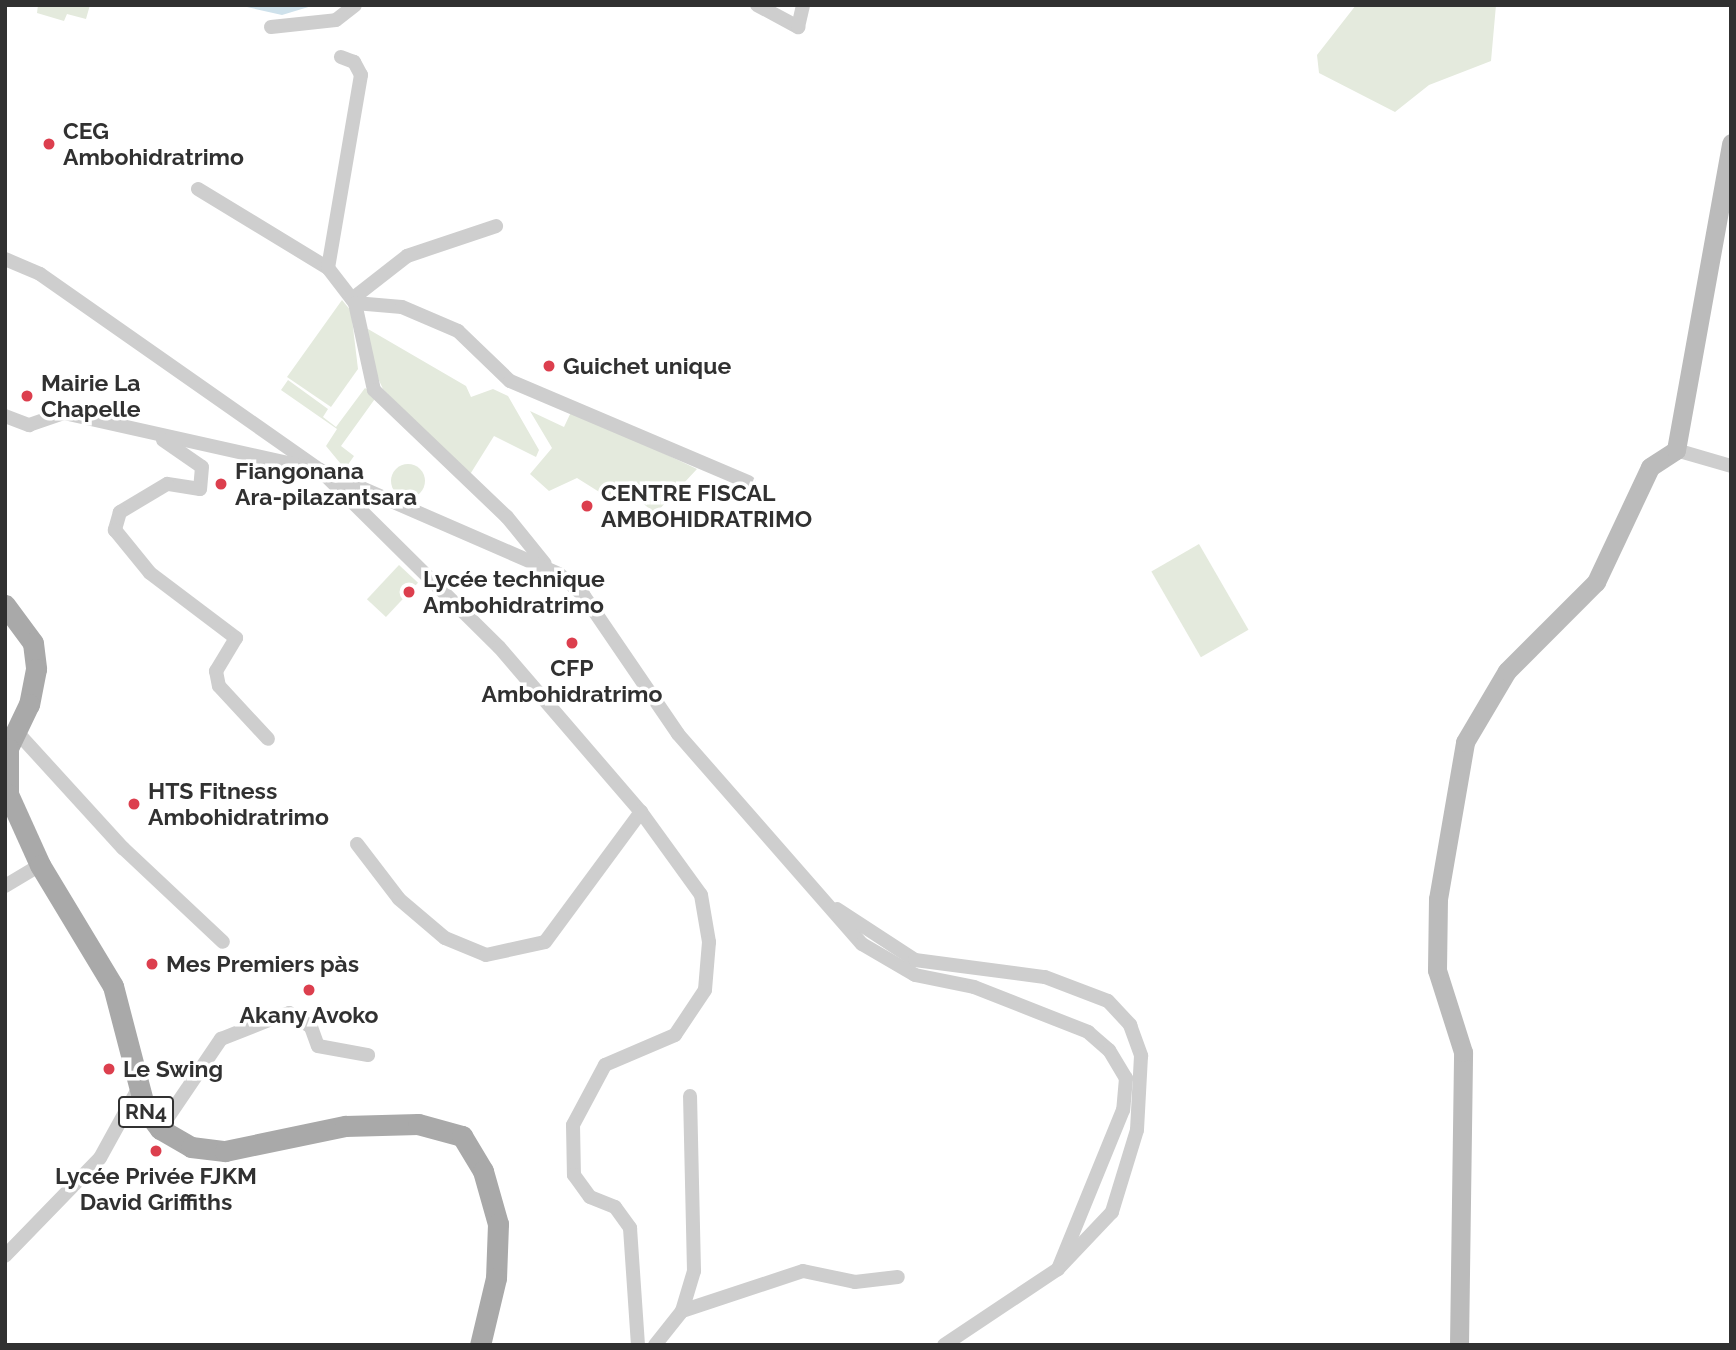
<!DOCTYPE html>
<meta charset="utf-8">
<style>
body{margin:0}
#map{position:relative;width:1736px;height:1350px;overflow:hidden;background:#fff;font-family:Raleway,sans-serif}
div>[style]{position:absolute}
.green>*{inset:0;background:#e4eadd;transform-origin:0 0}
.round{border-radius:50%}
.water>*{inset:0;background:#cee1eb}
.street>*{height:14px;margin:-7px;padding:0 7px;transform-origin:7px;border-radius:7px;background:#cecece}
.secondary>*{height:19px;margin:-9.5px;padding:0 9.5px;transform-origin:9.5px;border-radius:9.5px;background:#bbb}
.primary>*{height:21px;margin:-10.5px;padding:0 10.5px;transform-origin:10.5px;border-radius:10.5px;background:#a9a9a9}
.dots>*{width:19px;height:19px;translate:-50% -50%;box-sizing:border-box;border:4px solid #fff;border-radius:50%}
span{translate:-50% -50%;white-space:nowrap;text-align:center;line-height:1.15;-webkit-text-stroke:7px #fff;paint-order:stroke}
.shield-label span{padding:2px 5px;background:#fff;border:2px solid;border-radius:5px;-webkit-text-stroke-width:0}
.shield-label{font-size:21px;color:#313131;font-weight:700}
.poi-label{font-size:23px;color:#313131;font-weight:700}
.left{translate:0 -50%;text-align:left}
.frame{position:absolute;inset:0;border:7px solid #313131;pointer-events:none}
</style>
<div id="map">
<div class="green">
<i style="clip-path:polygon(38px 5px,90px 5px,86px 19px,67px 14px,64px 21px,37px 13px)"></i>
<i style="clip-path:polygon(1356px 5px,1496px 5px,1491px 61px,1429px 85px,1395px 112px,1319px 73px,1317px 55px)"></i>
<i style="clip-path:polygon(342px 300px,351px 311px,358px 369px,331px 407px,287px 377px)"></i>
<i style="clip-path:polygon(368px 329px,466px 386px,471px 397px,493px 389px,508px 396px,539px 450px,536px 457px,494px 436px,469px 476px,383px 389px,370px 361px)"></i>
<i style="clip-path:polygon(288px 380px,328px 409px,323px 417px,336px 427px,365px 388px,377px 396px,341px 446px,354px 456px,345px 469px,326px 446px,337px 429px,281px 390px)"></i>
<i style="clip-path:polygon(572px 410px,697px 469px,655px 514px,636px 497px,612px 500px,577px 478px,549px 491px,530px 474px,552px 448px,530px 411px,564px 427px)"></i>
<i class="round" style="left:391px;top:464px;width:34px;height:34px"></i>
<i style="left:1199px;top:544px;width:99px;height:55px;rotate:60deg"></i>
<i style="left:399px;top:565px;width:26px;height:47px;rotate:43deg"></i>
</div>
<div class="water">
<i style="clip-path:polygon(238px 5px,315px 5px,282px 15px)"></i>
</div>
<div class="street">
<i style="left:757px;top:5px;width:47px;rotate:28.2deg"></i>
<i style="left:798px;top:27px;width:23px;rotate:-77deg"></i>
<i style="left:271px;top:27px;width:65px;rotate:-6.1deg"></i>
<i style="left:336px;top:20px;width:24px;rotate:-38deg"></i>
<i style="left:198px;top:189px;width:152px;rotate:31.3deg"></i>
<i style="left:328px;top:268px;width:44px;rotate:52.4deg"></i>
<i style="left:355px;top:303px;width:89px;rotate:77.7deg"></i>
<i style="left:374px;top:390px;width:184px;rotate:43.7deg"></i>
<i style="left:507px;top:517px;width:60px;rotate:51deg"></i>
<i style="left:5px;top:259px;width:38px;rotate:23deg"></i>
<i style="left:40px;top:274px;width:342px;rotate:35deg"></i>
<i style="left:320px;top:470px;width:252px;rotate:44.7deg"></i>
<i style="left:499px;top:647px;width:218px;rotate:49.3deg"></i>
<i style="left:641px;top:812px;width:102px;rotate:54.1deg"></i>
<i style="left:701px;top:895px;width:48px;rotate:80.3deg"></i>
<i style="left:709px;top:942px;width:48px;rotate:94.8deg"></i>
<i style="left:705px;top:990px;width:54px;rotate:123.7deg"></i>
<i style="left:675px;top:1035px;width:76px;rotate:156.8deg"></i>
<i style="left:605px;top:1065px;width:68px;rotate:118.1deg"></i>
<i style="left:573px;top:1125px;width:50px;rotate:88.9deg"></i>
<i style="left:574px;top:1175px;width:27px;rotate:54deg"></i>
<i style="left:590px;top:1197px;width:27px;rotate:22deg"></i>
<i style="left:615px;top:1207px;width:26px;rotate:54deg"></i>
<i style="left:630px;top:1228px;width:117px;rotate:86.1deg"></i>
<i style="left:328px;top:268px;width:196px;rotate:-80.3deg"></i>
<i style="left:361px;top:75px;width:15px;rotate:-118deg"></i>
<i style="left:354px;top:62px;width:14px;rotate:-159deg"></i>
<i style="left:352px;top:299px;width:70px;rotate:-38deg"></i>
<i style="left:407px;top:256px;width:94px;rotate:-18.6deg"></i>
<i style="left:355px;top:303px;width:47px;rotate:4.9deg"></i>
<i style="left:402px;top:307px;width:61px;rotate:23.2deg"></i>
<i style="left:458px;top:331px;width:72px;rotate:43.9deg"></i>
<i style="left:510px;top:381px;width:259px;rotate:23deg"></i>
<i style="left:5px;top:416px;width:26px;rotate:21deg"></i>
<i style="left:29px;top:425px;width:37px;rotate:-19deg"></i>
<i style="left:64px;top:413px;width:262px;rotate:12.6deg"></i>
<i style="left:320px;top:470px;width:261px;rotate:23.5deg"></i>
<i style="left:559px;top:574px;width:33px;rotate:41deg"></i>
<i style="left:584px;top:596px;width:167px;rotate:55.7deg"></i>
<i style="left:678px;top:734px;width:279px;rotate:48.8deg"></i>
<i style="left:862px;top:944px;width:61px;rotate:30.3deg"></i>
<i style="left:915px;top:975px;width:60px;rotate:11.5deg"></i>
<i style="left:974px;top:987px;width:123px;rotate:21.5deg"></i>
<i style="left:1088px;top:1032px;width:28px;rotate:41deg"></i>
<i style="left:1109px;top:1050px;width:33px;rotate:59deg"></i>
<i style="left:1126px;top:1078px;width:32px;rotate:95deg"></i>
<i style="left:1123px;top:1110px;width:172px;rotate:112.2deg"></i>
<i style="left:163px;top:440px;width:47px;rotate:34.7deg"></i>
<i style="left:202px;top:467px;width:22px;rotate:95deg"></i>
<i style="left:200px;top:489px;width:33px;rotate:-171deg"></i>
<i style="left:167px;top:484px;width:55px;rotate:149.2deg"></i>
<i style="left:120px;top:512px;width:19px;rotate:106deg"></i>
<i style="left:115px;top:530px;width:55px;rotate:50.9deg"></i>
<i style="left:150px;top:573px;width:108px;rotate:37.1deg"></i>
<i style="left:236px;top:638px;width:39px;rotate:121deg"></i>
<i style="left:216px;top:671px;width:15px;rotate:79deg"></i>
<i style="left:219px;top:686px;width:72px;rotate:47.2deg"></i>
<i style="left:1676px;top:450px;width:57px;rotate:16.2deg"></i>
<i style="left:16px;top:731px;width:159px;rotate:47.6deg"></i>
<i style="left:123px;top:848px;width:137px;rotate:43.2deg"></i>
<i style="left:357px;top:844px;width:69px;rotate:52.6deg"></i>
<i style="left:399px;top:899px;width:60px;rotate:40.3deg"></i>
<i style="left:445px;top:938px;width:44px;rotate:22.5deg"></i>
<i style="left:486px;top:955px;width:60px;rotate:-12.4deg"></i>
<i style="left:545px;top:942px;width:162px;rotate:-53.6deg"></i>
<i style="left:5px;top:886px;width:41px;rotate:-31deg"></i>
<i style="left:837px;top:909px;width:93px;rotate:33.2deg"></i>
<i style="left:915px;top:960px;width:131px;rotate:7.5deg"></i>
<i style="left:1045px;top:977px;width:67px;rotate:20.9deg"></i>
<i style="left:1108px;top:1001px;width:33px;rotate:47deg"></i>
<i style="left:1130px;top:1025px;width:33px;rotate:70deg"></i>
<i style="left:1141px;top:1056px;width:74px;rotate:93.1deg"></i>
<i style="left:1137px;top:1130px;width:86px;rotate:107deg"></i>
<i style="left:1112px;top:1212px;width:79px;rotate:133.5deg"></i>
<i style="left:1058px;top:1269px;width:137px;rotate:146.3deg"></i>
<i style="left:160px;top:1129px;width:109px;rotate:-55.9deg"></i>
<i style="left:221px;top:1039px;width:57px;rotate:-21.6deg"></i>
<i style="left:274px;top:1018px;width:16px;rotate:-18deg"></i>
<i style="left:289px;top:1013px;width:26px;rotate:32deg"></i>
<i style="left:311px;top:1027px;width:20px;rotate:70deg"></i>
<i style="left:318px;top:1046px;width:51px;rotate:10.2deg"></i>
<i style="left:5px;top:1256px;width:136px;rotate:-45.9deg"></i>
<i style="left:100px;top:1158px;width:79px;rotate:-61.2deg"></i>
<i style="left:682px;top:1311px;width:127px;rotate:-18.3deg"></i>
<i style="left:803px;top:1271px;width:53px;rotate:11.9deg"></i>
<i style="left:855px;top:1282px;width:43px;rotate:-6.6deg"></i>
<i style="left:655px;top:1345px;width:43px;rotate:-51.5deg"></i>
<i style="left:682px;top:1311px;width:42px;rotate:-73.3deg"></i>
<i style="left:694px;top:1271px;width:175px;rotate:-91.3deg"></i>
</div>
<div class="secondary">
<i style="left:1459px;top:1345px;width:293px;rotate:-89.2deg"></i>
<i style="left:1463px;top:1052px;width:86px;rotate:-107.6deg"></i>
<i style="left:1437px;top:970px;width:71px;rotate:-89.2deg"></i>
<i style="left:1438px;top:899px;width:159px;rotate:-80.2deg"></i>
<i style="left:1465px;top:742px;width:82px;rotate:-59.4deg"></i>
<i style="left:1507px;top:671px;width:126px;rotate:-45deg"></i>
<i style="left:1596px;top:582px;width:127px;rotate:-64.8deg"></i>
<i style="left:1650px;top:467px;width:31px;rotate:-33deg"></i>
<i style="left:1676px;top:450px;width:312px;rotate:-79.8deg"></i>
</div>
<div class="primary">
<i style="left:5px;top:605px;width:47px;rotate:53.6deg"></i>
<i style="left:33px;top:643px;width:26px;rotate:83deg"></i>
<i style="left:36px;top:669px;width:36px;rotate:101deg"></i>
<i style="left:29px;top:704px;width:49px;rotate:115.5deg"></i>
<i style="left:8px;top:748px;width:46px;rotate:90deg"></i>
<i style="left:8px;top:794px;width:78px;rotate:65.7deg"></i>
<i style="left:40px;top:865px;width:141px;rotate:58.9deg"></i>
<i style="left:113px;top:986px;width:127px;rotate:75.4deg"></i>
<i style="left:145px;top:1109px;width:25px;rotate:53deg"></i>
<i style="left:160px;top:1129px;width:36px;rotate:30deg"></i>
<i style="left:191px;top:1147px;width:34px;rotate:7deg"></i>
<i style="left:225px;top:1151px;width:123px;rotate:-11.8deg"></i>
<i style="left:345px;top:1126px;width:73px;rotate:-1.6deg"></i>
<i style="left:418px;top:1124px;width:46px;rotate:15.3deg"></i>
<i style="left:462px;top:1136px;width:41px;rotate:59deg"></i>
<i style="left:483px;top:1171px;width:55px;rotate:74.2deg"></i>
<i style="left:498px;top:1224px;width:54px;rotate:92.1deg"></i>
<i style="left:496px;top:1278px;width:69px;rotate:103.4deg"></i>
</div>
<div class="dots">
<i style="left:49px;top:144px;background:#dc3f4e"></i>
<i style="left:549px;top:366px;background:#dc3f4e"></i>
<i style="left:27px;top:396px;background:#dc3f4e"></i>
<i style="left:221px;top:484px;background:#dc3f4e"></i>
<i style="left:587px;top:506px;background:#dc3f4e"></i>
<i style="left:409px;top:592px;background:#dc3f4e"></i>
<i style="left:572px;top:643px;background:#dc3f4e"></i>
<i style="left:134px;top:804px;background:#dc3f4e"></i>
<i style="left:152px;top:964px;background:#dc3f4e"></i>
<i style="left:309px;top:990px;background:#dc3f4e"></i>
<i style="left:109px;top:1069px;background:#dc3f4e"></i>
<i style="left:156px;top:1151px;background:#dc3f4e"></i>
</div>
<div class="shield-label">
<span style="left:146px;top:1112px">RN4</span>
</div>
<div class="poi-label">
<span class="left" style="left:63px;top:144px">CEG<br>Ambohidratrimo</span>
<span class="left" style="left:563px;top:366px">Guichet unique</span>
<span class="left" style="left:41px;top:396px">Mairie La<br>Chapelle</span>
<span class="left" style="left:235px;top:484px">Fiangonana<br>Ara-pilazantsara</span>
<span class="left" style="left:601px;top:506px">CENTRE FISCAL<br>AMBOHIDRATRIMO</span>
<span class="left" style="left:423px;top:592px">Lycée technique<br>Ambohidratrimo</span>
<span style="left:572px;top:681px">CFP<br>Ambohidratrimo</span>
<span class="left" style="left:148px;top:804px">HTS Fitness<br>Ambohidratrimo</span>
<span class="left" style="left:166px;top:964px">Mes Premiers pàs</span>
<span style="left:309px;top:1015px">Akany Avoko</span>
<span class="left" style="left:123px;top:1069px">Le Swing</span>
<span style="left:156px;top:1189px">Lycée Privée FJKM<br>David Griffiths</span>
</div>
<div class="frame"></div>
</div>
